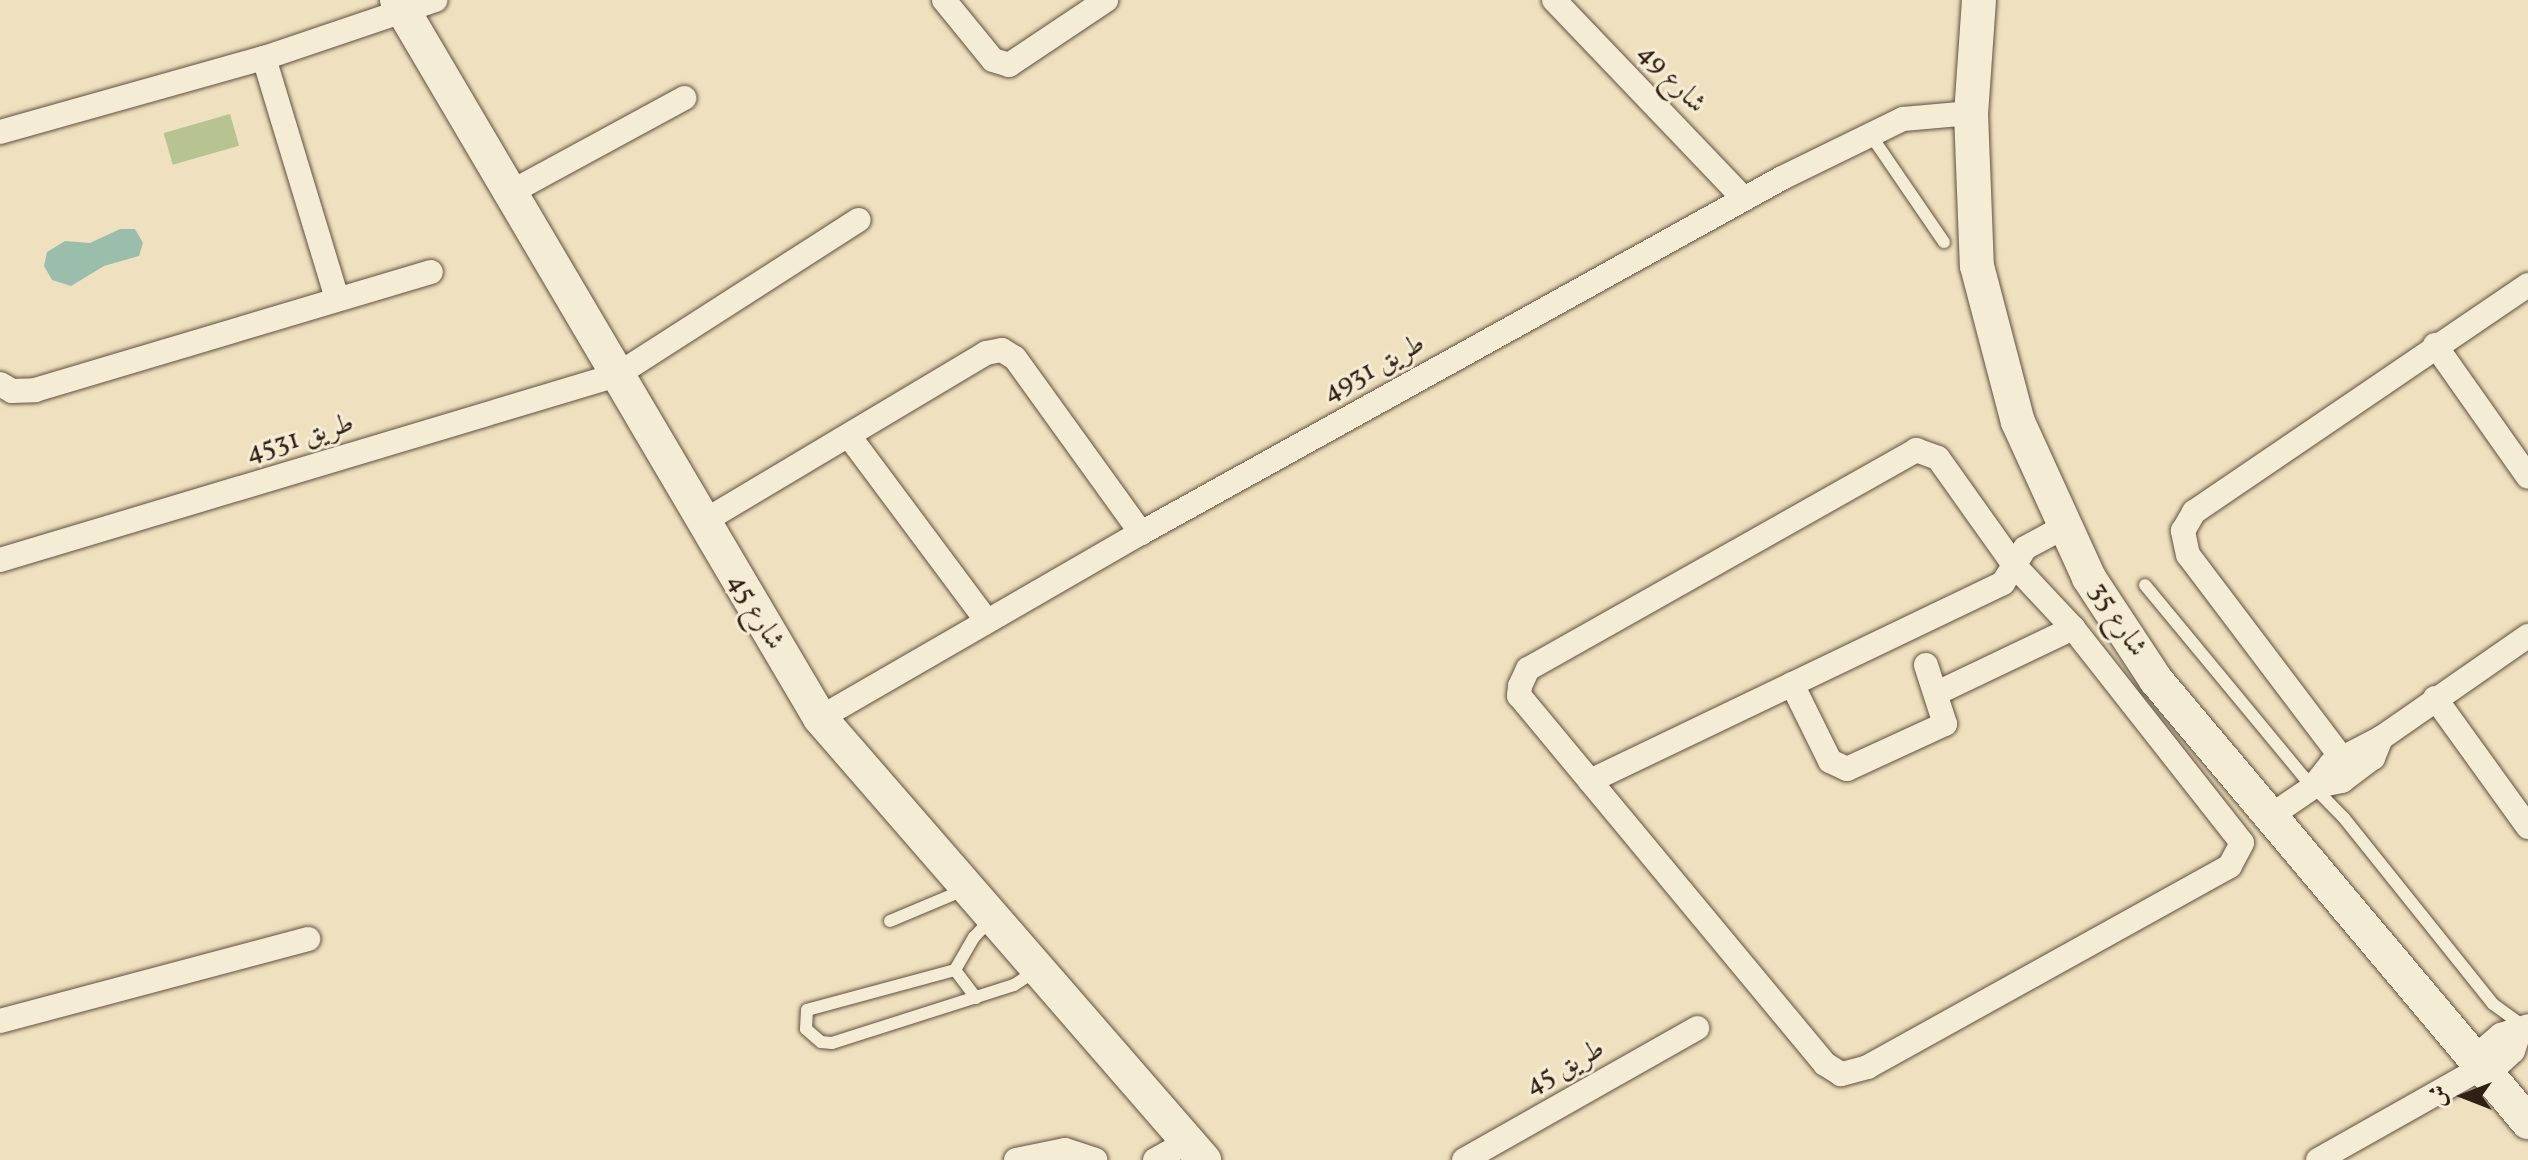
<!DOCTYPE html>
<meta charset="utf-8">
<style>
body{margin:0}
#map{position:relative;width:2528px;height:1160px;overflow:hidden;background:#efe1bf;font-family:Vollkorn,Amiri,serif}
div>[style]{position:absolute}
.green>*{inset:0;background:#b8c392;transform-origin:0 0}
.water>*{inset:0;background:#9bbeac}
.roads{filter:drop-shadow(0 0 2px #60503f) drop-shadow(0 0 2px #60503f)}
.lane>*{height:12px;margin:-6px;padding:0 6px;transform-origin:6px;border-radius:6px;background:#f5ecd5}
.street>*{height:24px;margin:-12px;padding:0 12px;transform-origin:12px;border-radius:12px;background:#f5ecd5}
.secondary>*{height:34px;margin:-17px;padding:0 17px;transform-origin:17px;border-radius:17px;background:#f5ecd5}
span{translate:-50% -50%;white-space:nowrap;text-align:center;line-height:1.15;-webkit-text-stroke:6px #f5ecd5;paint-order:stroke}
.street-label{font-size:28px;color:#301f14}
.north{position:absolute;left:2424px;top:1056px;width:80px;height:80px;-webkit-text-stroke:6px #f5ecd5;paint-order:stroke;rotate:270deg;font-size:22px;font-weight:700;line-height:32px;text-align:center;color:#301f14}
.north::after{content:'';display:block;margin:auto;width:28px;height:36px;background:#301f14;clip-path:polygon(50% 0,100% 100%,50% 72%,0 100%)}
</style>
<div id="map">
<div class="green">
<i style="left:230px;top:114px;width:33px;height:69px;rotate:74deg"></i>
</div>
<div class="water">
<i style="clip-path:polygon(120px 229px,135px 229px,143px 243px,139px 256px,104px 266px,71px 286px,52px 280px,44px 266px,47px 252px,65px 241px,90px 243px)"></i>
</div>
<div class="roads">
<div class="lane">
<i style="left:1870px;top:134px;width:131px;rotate:55.6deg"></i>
<i style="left:2145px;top:585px;width:249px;rotate:50.4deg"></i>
<i style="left:2304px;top:777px;width:57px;rotate:45.7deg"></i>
<i style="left:2344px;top:818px;width:238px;rotate:51.3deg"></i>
<i style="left:2493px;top:1004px;width:37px;rotate:36deg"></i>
<i style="left:992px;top:918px;width:26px;rotate:133deg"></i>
<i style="left:974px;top:937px;width:38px;rotate:120deg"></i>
<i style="left:955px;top:970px;width:153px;rotate:164.9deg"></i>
<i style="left:807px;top:1010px;width:19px;rotate:93deg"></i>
<i style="left:806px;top:1029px;width:20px;rotate:41deg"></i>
<i style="left:821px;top:1042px;width:11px;rotate:5deg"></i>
<i style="left:832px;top:1043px;width:191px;rotate:-17.7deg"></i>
<i style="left:1014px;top:985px;width:27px;rotate:-33deg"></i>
<i style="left:890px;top:921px;width:82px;rotate:-22.8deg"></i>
<i style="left:955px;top:970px;width:35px;rotate:53deg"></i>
</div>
<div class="street">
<i style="left:944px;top:0;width:77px;rotate:50.8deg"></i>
<i style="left:993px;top:60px;width:17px;rotate:17deg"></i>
<i style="left:1009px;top:65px;width:117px;rotate:-33.8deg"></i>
<i style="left:1554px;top:0;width:275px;rotate:46.3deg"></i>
<i style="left:264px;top:58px;width:251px;rotate:73.1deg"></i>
<i style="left:0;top:132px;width:274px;rotate:-15.7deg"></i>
<i style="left:264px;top:58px;width:181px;rotate:-18.7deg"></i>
<i style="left:513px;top:191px;width:195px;rotate:-28.5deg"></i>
<i style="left:2435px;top:345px;width:161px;rotate:54.8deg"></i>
<i style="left:0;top:384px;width:14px;rotate:30deg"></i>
<i style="left:12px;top:391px;width:23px;rotate:-2deg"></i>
<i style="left:35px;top:390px;width:413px;rotate:-16.6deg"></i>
<i style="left:849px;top:436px;width:229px;rotate:53.3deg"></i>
<i style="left:1916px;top:450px;width:23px;rotate:20deg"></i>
<i style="left:1938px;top:458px;width:131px;rotate:54.6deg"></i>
<i style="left:2014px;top:565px;width:86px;rotate:46.9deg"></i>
<i style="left:2073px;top:628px;width:273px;rotate:51.8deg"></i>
<i style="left:2242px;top:843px;width:26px;rotate:118deg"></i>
<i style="left:2230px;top:866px;width:414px;rotate:151deg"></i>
<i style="left:1868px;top:1067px;width:28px;rotate:165deg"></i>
<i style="left:1841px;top:1074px;width:19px;rotate:-148deg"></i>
<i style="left:1825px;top:1064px;width:479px;rotate:-129.7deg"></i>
<i style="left:1519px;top:696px;width:10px;rotate:-84deg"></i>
<i style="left:1520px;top:686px;width:19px;rotate:-65deg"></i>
<i style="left:1528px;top:669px;width:446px;rotate:-29.4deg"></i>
<i style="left:701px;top:523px;width:332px;rotate:-30.8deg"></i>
<i style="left:986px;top:353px;width:16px;rotate:-11deg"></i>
<i style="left:1002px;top:350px;width:15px;rotate:32deg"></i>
<i style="left:1015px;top:358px;width:216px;rotate:54.2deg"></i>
<i style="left:0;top:560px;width:644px;rotate:-16.69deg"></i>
<i style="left:617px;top:375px;width:287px;rotate:-32.7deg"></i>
<i style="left:1792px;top:684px;width:86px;rotate:63.7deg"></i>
<i style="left:1830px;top:761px;width:19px;rotate:25deg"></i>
<i style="left:1847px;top:769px;width:108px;rotate:-24.7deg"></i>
<i style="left:1945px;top:724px;width:62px;rotate:-107.9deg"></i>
<i style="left:1937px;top:693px;width:151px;rotate:-25.5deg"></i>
<i style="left:2435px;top:698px;width:159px;rotate:54.2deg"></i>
<i style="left:820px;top:718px;width:370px;rotate:-30deg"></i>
<i style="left:1141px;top:533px;width:733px;rotate:-28.98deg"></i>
<i style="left:1782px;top:178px;width:135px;rotate:-26deg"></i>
<i style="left:1903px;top:119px;width:68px;rotate:-5deg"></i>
<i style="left:2341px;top:757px;width:253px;rotate:-127.1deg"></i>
<i style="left:2188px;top:555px;width:25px;rotate:-102deg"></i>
<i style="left:2183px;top:531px;width:22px;rotate:-60deg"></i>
<i style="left:2194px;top:512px;width:404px;rotate:-34.2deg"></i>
<i style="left:1590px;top:781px;width:458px;rotate:-25.6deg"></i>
<i style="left:2003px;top:583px;width:41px;rotate:-57.8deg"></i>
<i style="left:2025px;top:548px;width:44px;rotate:-28.3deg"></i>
<i style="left:2313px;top:787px;width:30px;rotate:-12deg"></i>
<i style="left:2342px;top:781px;width:39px;rotate:-37deg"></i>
<i style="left:2373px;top:758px;width:22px;rotate:-68deg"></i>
<i style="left:2272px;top:815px;width:50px;rotate:-34.3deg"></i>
<i style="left:2313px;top:787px;width:29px;rotate:-52deg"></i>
<i style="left:2331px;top:764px;width:56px;rotate:-27.5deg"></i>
<i style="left:2381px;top:738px;width:179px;rotate:-34.8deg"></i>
<i style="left:0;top:1021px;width:319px;rotate:-14.9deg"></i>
<i style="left:2473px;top:1059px;width:37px;rotate:-41deg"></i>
<i style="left:2501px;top:1035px;width:28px;rotate:-18deg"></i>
<i style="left:2487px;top:1075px;width:35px;rotate:-43deg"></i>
<i style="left:2513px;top:1051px;width:20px;rotate:-72deg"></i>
<i style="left:1016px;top:1160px;width:50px;rotate:-11.5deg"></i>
<i style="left:1065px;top:1150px;width:32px;rotate:18deg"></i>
<i style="left:1155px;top:1160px;width:38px;rotate:-29deg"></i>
<i style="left:1464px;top:1160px;width:268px;rotate:-29.5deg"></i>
<i style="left:2318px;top:1160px;width:187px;rotate:-29.4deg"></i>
</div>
<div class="secondary">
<i style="left:397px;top:0;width:833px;rotate:59.5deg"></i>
<i style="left:820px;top:718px;width:586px;rotate:49.02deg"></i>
<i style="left:1979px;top:0;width:113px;rotate:94deg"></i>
<i style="left:1971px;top:113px;width:153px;rotate:87.8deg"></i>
<i style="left:1977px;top:266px;width:161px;rotate:75.3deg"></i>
<i style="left:2018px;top:422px;width:171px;rotate:65.5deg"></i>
<i style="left:2089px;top:578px;width:122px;rotate:56.7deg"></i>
<i style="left:2156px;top:680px;width:578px;rotate:49.92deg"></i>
</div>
</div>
<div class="street-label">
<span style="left:1671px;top:79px;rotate:46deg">شارع 49</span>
<span style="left:1374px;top:369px;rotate:-29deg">طريق 4931</span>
<span style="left:300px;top:439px;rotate:-17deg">طريق 4531</span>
<span style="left:755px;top:612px;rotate:59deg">شارع 45</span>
<span style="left:2117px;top:620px;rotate:57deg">شارع 35</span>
<span style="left:1565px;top:1068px;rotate:-29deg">طريق 45</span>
</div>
<div class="north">ش</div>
</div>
